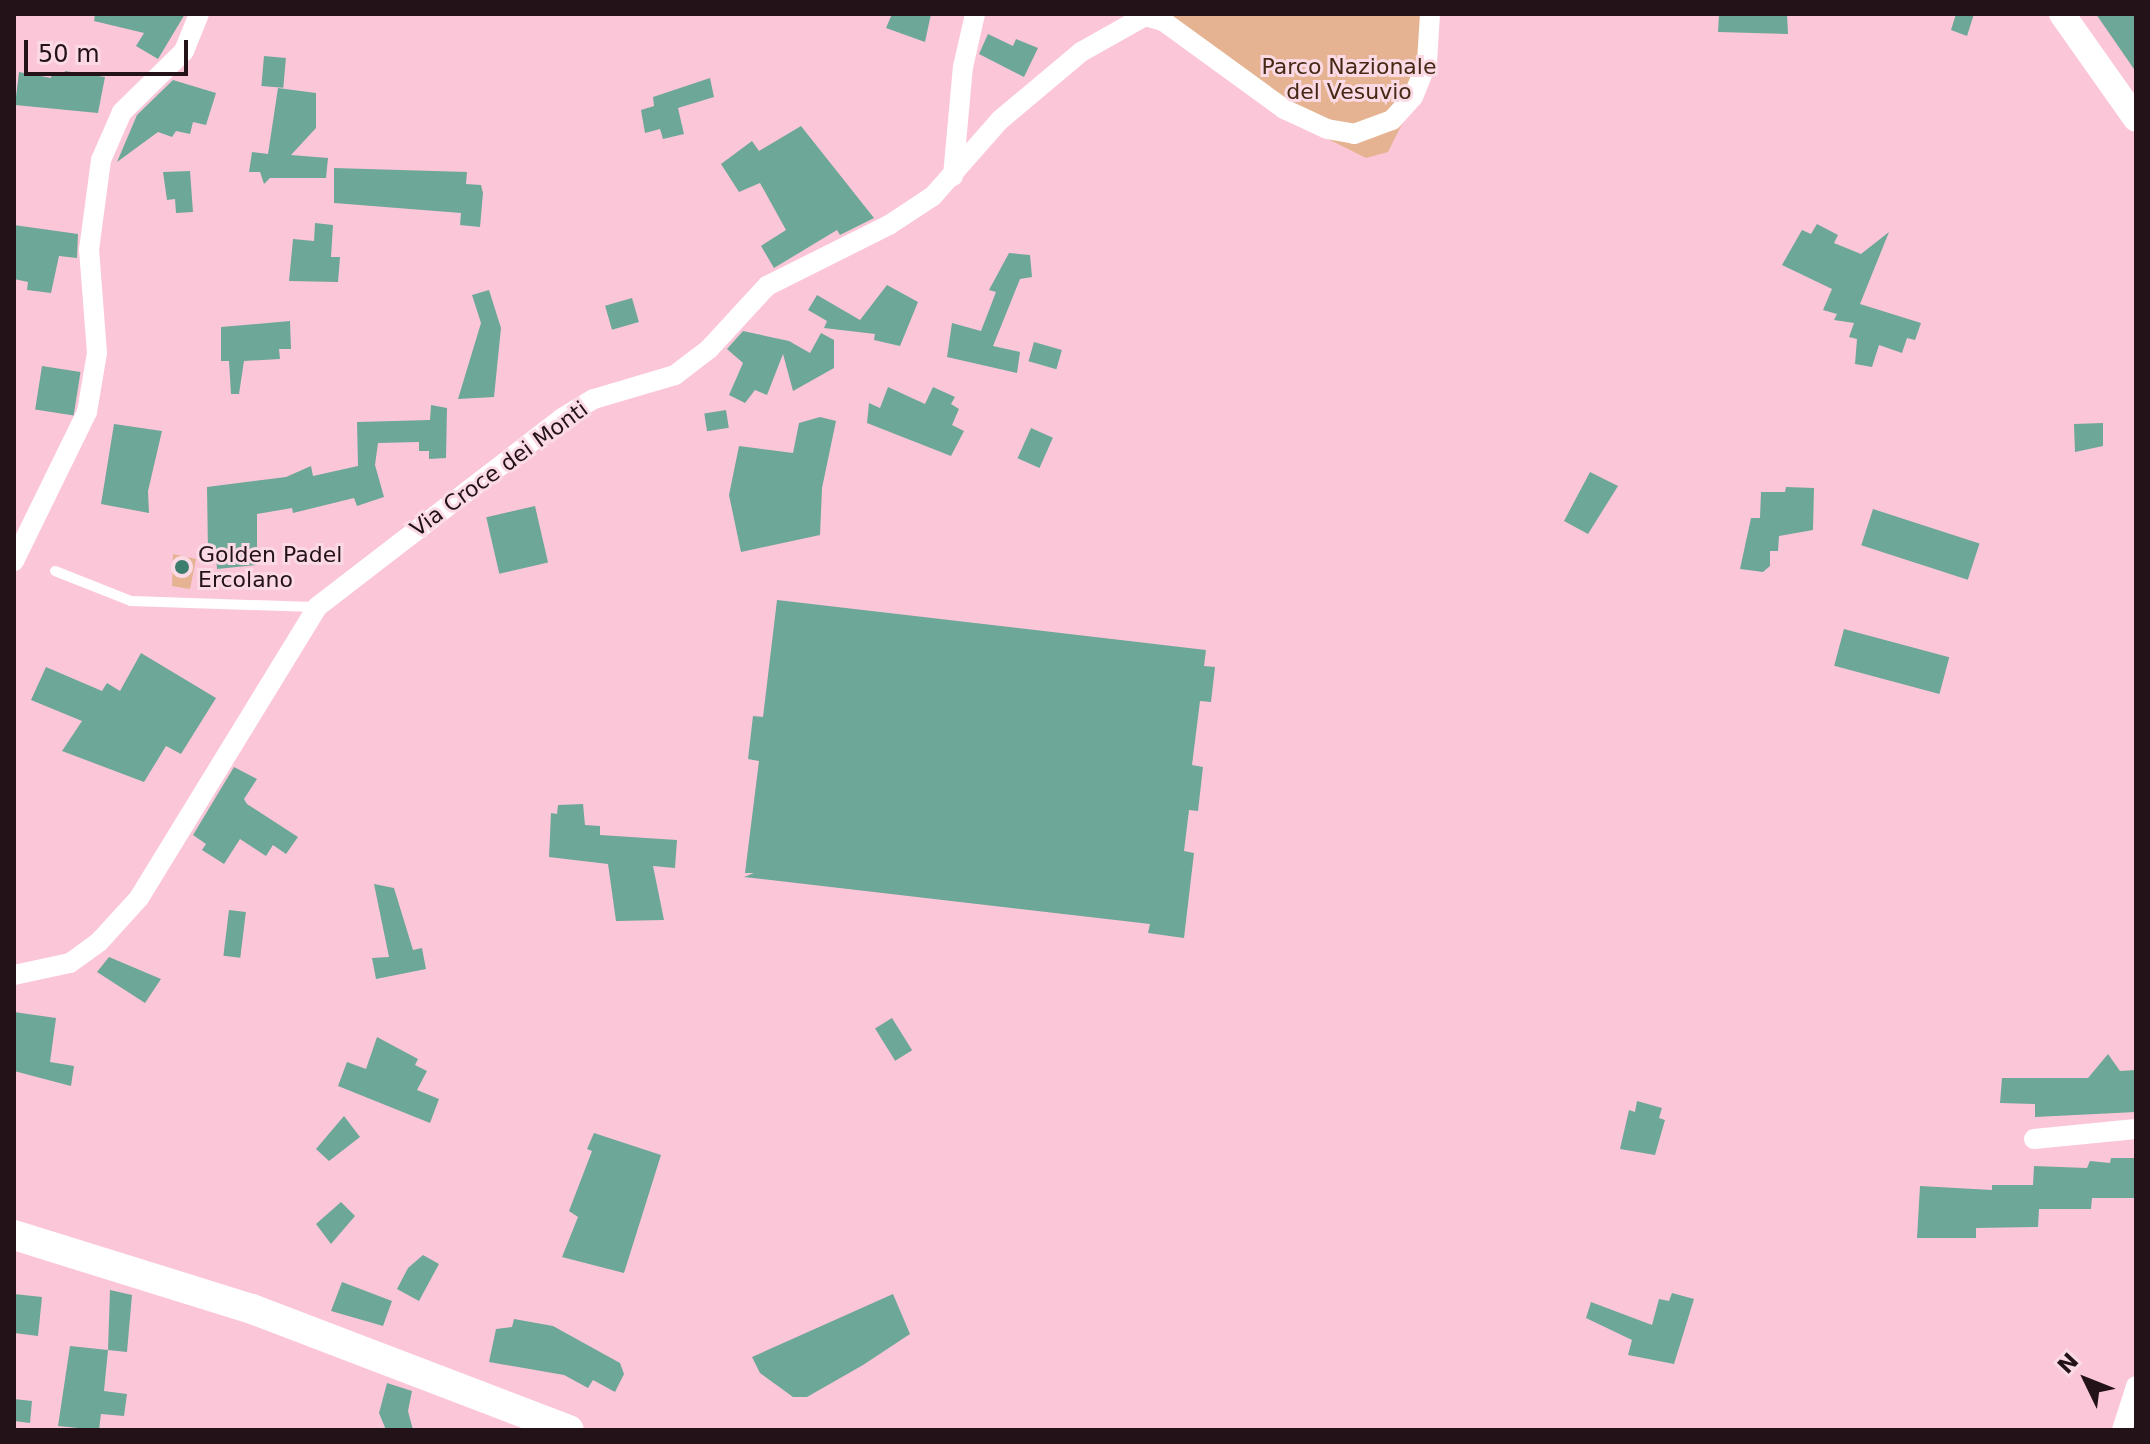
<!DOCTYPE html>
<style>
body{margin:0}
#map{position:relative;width:2150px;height:1444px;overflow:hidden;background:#fcc6d9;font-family:"DejaVu Sans",sans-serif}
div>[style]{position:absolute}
.green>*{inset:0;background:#e5b391}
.building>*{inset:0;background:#6ca797;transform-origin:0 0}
.service>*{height:10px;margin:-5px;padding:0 5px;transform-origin:5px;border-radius:5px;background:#fff}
.minor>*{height:20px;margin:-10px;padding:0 10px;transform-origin:10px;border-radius:10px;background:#fff}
.tertiary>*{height:26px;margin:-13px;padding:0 13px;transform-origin:13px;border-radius:13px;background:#fff}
.secondary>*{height:30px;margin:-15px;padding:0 15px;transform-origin:15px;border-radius:15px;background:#fff}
.dots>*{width:22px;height:22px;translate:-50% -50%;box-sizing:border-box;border:4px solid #fbdae5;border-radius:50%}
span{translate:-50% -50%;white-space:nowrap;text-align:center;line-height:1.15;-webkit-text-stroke:6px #fbdae5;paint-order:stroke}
.park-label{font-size:22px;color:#462914}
.street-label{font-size:22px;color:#241219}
.poi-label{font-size:22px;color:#241219}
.left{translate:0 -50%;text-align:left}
.frame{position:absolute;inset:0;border:16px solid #241219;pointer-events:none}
.north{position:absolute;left:2046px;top:1340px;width:80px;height:80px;-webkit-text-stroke:6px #fbdae5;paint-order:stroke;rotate:313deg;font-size:22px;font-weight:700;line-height:32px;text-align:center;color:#241219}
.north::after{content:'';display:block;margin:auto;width:28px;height:36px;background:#241219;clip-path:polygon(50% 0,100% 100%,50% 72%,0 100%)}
.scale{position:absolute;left:24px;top:40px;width:164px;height:36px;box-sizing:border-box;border:4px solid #241219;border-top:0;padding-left:10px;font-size:24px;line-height:28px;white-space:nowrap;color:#241219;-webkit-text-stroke:6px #fbdae5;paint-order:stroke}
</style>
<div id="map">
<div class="green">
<i style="clip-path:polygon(1143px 14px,1433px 14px,1404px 120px,1388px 152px,1366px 158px,1282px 116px)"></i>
<i style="clip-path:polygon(173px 554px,196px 559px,190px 589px,172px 586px)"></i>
</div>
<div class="building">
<i style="clip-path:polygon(95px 14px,185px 14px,158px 59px,136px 46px,144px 33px,94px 21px)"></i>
<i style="clip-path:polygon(892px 14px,931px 14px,925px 42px,886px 28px)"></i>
<i style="clip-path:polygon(1787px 14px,1788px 34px,1718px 32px,1719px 15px)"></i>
<i style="clip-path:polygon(1956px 14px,1974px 14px,1967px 36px,1951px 30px)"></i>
<i style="clip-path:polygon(2096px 14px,2136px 14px,2136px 72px)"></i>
<i style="clip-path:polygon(988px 34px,1013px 46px,1016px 39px,1038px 48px,1024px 77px,979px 54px)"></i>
<i style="left:264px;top:56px;width:22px;height:30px;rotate:5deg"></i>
<i style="clip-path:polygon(65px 71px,105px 77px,98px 113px,15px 105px,19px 72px,51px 78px,52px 72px,64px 75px)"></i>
<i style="clip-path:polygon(710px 78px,714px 97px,678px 108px,684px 134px,663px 139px,660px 129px,645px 133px,641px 110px,654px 106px,653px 97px)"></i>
<i style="clip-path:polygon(173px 80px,216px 93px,206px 125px,193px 122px,190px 134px,176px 131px,172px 137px,158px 132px,117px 162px,137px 115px)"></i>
<i style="clip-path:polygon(278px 88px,316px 93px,316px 128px,291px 155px,328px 158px,326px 178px,270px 178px,264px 184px,260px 172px,249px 172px,252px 152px,268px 154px)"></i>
<i style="clip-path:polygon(801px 126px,874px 218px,840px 235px,837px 230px,774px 268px,761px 246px,786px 230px,760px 183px,739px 192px,721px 164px,752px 141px,759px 151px)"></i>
<i style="clip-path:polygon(334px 168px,467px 172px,466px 184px,481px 185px,483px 193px,480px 227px,460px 225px,461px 213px,334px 203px)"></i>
<i style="clip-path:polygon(190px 171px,193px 212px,176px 213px,175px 199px,167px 200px,163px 172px)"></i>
<i style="clip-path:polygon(315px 223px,333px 225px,331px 257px,340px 257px,338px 282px,289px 281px,293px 239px,314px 241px)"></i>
<i style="clip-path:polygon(1817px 224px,1838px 235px,1834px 243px,1861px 254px,1889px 232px,1860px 304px,1921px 323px,1915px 340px,1907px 338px,1902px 353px,1879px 345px,1872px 367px,1855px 364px,1857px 339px,1849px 337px,1854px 323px,1834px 320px,1837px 314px,1823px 310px,1832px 289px,1782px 265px,1802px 230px,1811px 234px)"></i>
<i style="clip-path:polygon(14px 225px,78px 234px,77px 258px,59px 256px,51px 293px,27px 290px,28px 282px,14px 279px)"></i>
<i style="clip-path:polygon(1009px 253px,1030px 255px,1032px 277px,1020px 279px,993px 346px,1020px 352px,1017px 373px,947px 357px,952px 323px,981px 331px,996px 292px,989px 290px)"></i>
<i style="clip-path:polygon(887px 285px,918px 302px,900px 346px,874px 340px,875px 334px,824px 328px,827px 321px,808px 310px,817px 295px,860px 320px)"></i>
<i style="clip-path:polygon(489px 290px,501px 328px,494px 397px,458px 399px,481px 323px,472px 295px)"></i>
<i style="left:632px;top:298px;width:25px;height:28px;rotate:74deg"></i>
<i style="clip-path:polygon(290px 321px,291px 349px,279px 349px,280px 359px,244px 361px,239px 394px,231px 394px,229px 361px,221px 361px,221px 327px)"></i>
<i style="clip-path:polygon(743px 331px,789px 341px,810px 353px,821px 333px,834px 340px,834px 368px,793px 391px,783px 354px,767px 395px,755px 390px,745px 403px,729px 395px,743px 363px,727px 349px)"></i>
<i style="left:1034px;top:342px;width:29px;height:20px;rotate:16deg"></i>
<i style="left:42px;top:366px;width:39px;height:44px;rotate:9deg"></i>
<i style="clip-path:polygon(888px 387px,925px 404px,933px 387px,955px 397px,951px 404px,959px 409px,952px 425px,964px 431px,951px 456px,867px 423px,869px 403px,880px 408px)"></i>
<i style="clip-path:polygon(431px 405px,447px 408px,446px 458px,429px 459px,429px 451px,419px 451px,419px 442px,378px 443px,375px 465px,384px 497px,357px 506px,354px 498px,293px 513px,292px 508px,257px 514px,257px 565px,217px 569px,216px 555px,208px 552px,207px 487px,286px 477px,311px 466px,313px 476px,358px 466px,357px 422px,430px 420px)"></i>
<i style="left:726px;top:410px;width:18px;height:22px;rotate:81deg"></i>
<i style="clip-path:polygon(820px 417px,836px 421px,822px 488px,820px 535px,741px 552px,729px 495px,739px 446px,793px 453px,799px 423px)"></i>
<i style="clip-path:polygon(2103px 423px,2103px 446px,2075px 452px,2074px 424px)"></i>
<i style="clip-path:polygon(114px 424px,162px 431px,148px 491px,149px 513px,101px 504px)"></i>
<i style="left:1031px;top:428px;width:24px;height:33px;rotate:24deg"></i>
<i style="clip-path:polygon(1590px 472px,1618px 486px,1588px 534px,1564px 521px)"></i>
<i style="clip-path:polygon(1786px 487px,1814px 488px,1813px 530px,1779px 536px,1778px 551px,1770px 551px,1770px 566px,1763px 572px,1740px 569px,1751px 518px,1760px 518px,1761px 492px,1785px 492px)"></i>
<i style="left:535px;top:506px;width:58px;height:50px;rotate:77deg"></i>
<i style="left:1873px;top:509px;width:112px;height:38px;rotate:18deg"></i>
<i style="clip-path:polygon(777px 600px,1206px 650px,1204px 666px,1215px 667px,1211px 702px,1200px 701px,1192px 765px,1203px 767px,1198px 811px,1189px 810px,1184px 851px,1194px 853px,1184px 938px,1148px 933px,1150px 924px,744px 877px,754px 873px,745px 873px,759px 761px,748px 759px,753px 716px,763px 717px)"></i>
<i style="left:1844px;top:629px;width:109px;height:38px;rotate:15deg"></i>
<i style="clip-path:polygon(141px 653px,216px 698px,181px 754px,166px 746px,144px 782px,62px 751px,82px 721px,31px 700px,46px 667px,102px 691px,107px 683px,120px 691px)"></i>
<i style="clip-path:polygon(234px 767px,257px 779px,244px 799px,247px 804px,298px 837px,286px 854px,273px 845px,266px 856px,240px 839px,224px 864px,202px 850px,206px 844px,193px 835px)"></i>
<i style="clip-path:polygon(583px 804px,585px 825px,600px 826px,600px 835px,677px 840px,675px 868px,653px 866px,664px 920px,616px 921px,608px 864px,549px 857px,551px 813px,557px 814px,558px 805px)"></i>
<i style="clip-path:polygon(374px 884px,394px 888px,413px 950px,422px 948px,426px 969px,376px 979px,372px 958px,389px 957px)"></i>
<i style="left:229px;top:910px;width:17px;height:46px;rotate:7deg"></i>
<i style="clip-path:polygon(109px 957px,161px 979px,145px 1003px,97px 972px)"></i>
<i style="clip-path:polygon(14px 1012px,56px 1018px,50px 1062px,74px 1066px,71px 1086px,14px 1071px)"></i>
<i style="left:892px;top:1018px;width:38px;height:20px;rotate:58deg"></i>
<i style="clip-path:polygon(377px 1037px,418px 1059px,415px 1065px,427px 1071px,417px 1090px,439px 1099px,430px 1123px,338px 1086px,347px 1062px,366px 1069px)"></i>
<i style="clip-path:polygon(2108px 1054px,2120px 1071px,2136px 1070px,2136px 1112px,2035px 1117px,2035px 1104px,2000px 1103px,2002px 1078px,2088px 1078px)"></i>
<i style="clip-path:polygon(1637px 1101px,1662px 1108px,1659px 1118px,1665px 1120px,1655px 1155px,1620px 1149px,1629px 1110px,1635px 1112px)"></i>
<i style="clip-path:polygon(344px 1116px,360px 1137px,329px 1161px,316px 1149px)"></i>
<i style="clip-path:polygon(594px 1133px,661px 1155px,624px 1273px,562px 1257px,578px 1217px,569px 1211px,592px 1151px,587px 1149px)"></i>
<i style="clip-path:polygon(2111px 1158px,2136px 1158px,2136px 1198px,2092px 1198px,2091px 1209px,2039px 1209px,2038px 1227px,1976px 1228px,1976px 1238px,1917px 1238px,1920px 1186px,1992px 1190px,1992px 1185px,2033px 1185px,2034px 1166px,2087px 1168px,2090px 1161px,2110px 1163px)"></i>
<i style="clip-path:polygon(341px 1202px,355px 1216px,331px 1244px,316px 1224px)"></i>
<i style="clip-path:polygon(423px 1255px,439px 1264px,419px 1301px,397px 1289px,408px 1268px)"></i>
<i style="clip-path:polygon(342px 1282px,392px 1301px,383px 1326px,331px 1311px)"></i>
<i style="clip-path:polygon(110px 1290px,132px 1295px,127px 1352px,108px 1350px)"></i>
<i style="clip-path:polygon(1672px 1293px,1694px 1299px,1674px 1364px,1628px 1355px,1632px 1340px,1586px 1318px,1591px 1302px,1652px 1325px,1659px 1299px,1669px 1301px)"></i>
<i style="clip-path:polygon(14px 1294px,42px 1297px,38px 1336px,14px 1333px)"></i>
<i style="clip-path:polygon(893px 1294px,910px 1334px,863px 1365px,807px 1397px,793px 1397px,760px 1373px,752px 1357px)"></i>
<i style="clip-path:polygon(514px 1319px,553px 1326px,620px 1363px,624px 1374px,615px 1392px,593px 1380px,588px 1388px,564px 1375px,489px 1362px,496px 1329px,512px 1327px)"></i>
<i style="clip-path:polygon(70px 1346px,108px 1350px,104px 1391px,127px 1394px,124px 1416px,101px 1414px,99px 1430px,58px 1426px)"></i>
<i style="clip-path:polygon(387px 1383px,412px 1391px,408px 1411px,413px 1430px,386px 1430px,379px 1413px)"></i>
<i style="clip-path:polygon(14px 1399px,32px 1401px,30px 1423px,14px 1421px)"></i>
</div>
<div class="service">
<i style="left:55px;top:571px;width:82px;rotate:21.5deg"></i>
<i style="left:131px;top:601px;width:184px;rotate:1.9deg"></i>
</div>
<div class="minor">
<i style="left:953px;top:176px;width:109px;rotate:-84.8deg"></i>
<i style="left:963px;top:67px;width:54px;rotate:-77.2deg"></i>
<i style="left:14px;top:561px;width:166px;rotate:-63.9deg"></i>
<i style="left:87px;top:412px;width:60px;rotate:-80.4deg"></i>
<i style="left:97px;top:353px;width:103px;rotate:-94.4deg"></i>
<i style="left:89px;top:250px;width:91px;rotate:-82.4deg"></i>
<i style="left:101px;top:160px;width:52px;rotate:-66.4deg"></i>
<i style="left:122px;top:112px;width:87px;rotate:-44.5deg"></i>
<i style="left:184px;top:51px;width:40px;rotate:-68deg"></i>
<i style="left:14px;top:975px;width:57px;rotate:-12.1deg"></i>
<i style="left:70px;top:963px;width:36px;rotate:-36deg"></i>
<i style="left:99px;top:942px;width:59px;rotate:-47.7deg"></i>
<i style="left:139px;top:898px;width:341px;rotate:-58.5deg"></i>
<i style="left:317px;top:607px;width:309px;rotate:-37.6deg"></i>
<i style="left:562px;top:418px;width:37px;rotate:-31deg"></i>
<i style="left:594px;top:399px;width:84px;rotate:-16.5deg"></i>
<i style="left:675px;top:375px;width:43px;rotate:-37.4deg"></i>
<i style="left:709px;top:349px;width:86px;rotate:-47.4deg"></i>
<i style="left:767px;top:286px;width:136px;rotate:-26.6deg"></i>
<i style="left:889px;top:225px;width:53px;rotate:-33.4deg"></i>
<i style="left:933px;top:196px;width:101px;rotate:-48.6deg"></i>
<i style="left:1000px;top:120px;width:106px;rotate:-40deg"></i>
<i style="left:1081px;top:52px;width:73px;rotate:-29.4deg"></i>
<i style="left:1145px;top:16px;width:19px;rotate:16deg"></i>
<i style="left:1163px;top:21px;width:150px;rotate:36deg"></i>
<i style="left:1284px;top:109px;width:47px;rotate:24.9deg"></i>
<i style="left:1327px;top:129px;width:27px;rotate:10deg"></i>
<i style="left:1354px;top:134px;width:40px;rotate:-20.2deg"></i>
<i style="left:1392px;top:120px;width:31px;rotate:-48deg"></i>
<i style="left:1413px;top:97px;width:38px;rotate:-68deg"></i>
<i style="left:1427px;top:62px;width:48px;rotate:-86.4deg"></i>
<i style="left:2034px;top:1139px;width:102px;rotate:-5.6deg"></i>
<i style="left:2122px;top:1430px;width:46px;rotate:-72.3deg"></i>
</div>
<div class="tertiary">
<i style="left:2062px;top:14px;width:128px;rotate:54.8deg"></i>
</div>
<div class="secondary">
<i style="left:14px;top:1235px;width:249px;rotate:17.3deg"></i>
<i style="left:252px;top:1309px;width:339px;rotate:20.9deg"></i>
</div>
<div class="dots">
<i style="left:182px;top:567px;background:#3c7d6d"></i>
</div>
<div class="park-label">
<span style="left:1349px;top:79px">Parco Nazionale<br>del Vesuvio</span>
</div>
<div class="street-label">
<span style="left:499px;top:469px;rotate:-36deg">Via Croce dei Monti</span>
</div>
<div class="poi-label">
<span class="left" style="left:198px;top:567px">Golden Padel<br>Ercolano</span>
</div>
<div class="frame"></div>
<div class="north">N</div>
<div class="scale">50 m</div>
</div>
